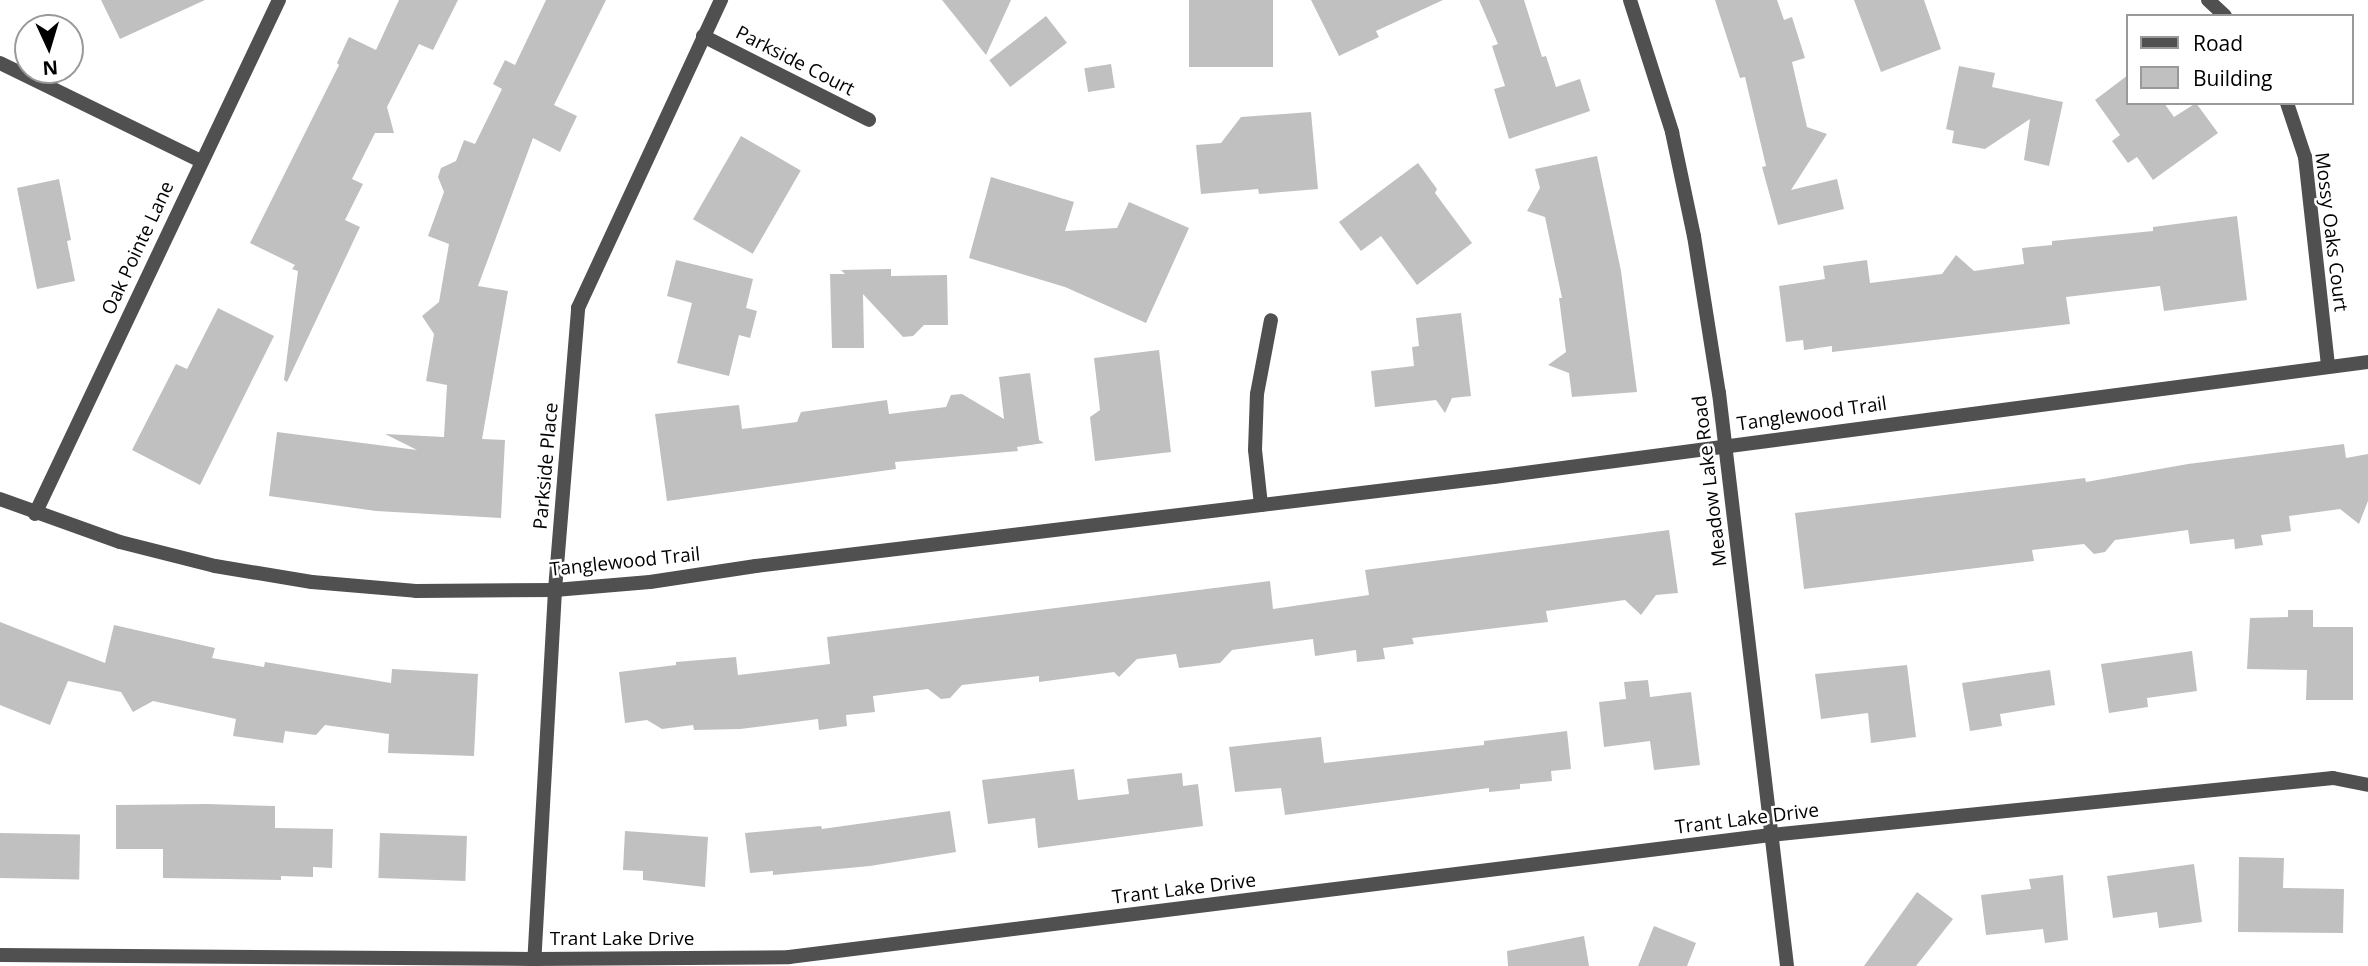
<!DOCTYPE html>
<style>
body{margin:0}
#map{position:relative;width:2368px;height:966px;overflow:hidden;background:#fff;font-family:"Open Sans",sans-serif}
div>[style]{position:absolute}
.building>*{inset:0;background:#c0c0c0;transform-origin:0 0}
.street>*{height:14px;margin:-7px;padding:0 7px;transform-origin:7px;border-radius:7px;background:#505050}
span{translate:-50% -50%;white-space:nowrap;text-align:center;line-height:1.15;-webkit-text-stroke:5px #fff;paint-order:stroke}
.street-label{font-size:19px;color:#000}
.legend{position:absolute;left:2126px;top:14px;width:228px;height:91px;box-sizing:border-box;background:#fff;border:2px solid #999;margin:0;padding:9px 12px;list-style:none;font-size:21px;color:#000}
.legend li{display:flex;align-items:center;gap:14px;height:35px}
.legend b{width:35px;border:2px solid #999}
.north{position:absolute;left:14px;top:14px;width:70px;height:70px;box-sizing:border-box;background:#fff;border:2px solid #999;border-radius:50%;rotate:176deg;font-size:19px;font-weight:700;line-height:28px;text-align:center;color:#000}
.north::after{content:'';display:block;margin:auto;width:24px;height:32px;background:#000;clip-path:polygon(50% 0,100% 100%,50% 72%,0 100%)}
</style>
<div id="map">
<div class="building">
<i style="clip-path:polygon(101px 0,205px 0,120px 39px)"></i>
<i style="clip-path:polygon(399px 0,458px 0,433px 50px,419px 44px,387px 107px,394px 133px,375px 133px,352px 179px,363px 184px,345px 220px,360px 227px,287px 382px,284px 380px,298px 271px,292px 269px,295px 265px,250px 243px,339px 65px,337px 63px,349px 37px,376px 50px)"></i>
<i style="clip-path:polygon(546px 0,606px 0,554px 105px,577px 116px,560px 152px,533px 138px,478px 286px,508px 291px,482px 439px,505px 440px,501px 518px,376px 511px,269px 496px,277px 432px,417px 450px,385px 434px,444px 437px,447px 385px,426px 381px,434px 334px,422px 316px,439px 302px,449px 244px,428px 236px,444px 192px,438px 177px,441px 168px,456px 161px,464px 140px,475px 144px,502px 89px,493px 84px,505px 60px,515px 65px)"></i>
<i style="clip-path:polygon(942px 0,1011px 0,986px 55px)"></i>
<i style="left:1189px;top:0;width:84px;height:67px"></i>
<i style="clip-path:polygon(1311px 0,1443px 0,1376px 31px,1379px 37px,1339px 56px)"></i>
<i style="clip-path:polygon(1479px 0,1524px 0,1542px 57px,1546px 56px,1556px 87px,1580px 79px,1590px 111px,1509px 139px,1494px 89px,1505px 86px,1492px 46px,1498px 44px)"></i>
<i style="clip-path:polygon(1715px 0,1777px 0,1784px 20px,1792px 17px,1805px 58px,1792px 62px,1807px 127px,1827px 134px,1791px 190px,1837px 179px,1844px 209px,1778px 225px,1762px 167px,1766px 166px,1745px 77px,1740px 78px)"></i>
<i style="clip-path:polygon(1854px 0,1924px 0,1941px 49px,1881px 72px)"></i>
<i style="left:1046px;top:16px;width:34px;height:72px;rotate:52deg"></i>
<i style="left:1111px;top:64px;width:24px;height:27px;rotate:81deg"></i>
<i style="clip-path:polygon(1959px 66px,1995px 73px,1992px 87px,2063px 102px,2049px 166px,2024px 160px,2030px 119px,1985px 149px,1952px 143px,1954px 131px,1946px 129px)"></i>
<i style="clip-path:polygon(2128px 75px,2128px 103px,2164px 103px,2174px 117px,2196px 103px,2218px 133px,2153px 180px,2137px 157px,2128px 163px,2112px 141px,2120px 135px,2095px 100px)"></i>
<i style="clip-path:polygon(1311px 112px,1318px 189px,1259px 194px,1258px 189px,1201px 194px,1196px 145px,1221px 143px,1241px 117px)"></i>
<i style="left:741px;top:136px;width:69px;height:96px;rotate:30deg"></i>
<i style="clip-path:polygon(1597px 156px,1621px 271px,1637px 392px,1572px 397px,1569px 373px,1548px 365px,1566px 352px,1559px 298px,1562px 298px,1545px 217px,1527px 211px,1540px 188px,1535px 169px)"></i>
<i style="clip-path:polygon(1418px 163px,1437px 189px,1435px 193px,1472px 243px,1417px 285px,1381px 236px,1361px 251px,1339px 222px)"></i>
<i style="clip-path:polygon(991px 177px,1074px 202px,1065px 231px,1117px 228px,1129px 202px,1189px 228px,1146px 323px,1065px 287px,969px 258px)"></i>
<i style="clip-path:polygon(59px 179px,71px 240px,67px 241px,75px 281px,37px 289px,17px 188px)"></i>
<i style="clip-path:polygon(2237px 216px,2247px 300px,2164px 311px,2160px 286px,2066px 297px,2070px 324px,1832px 352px,1832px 346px,1804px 350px,1803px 340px,1786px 342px,1779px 286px,1825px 279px,1823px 266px,1867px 260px,1870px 283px,1942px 274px,1956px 255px,1974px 271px,2024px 264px,2022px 248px,2052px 245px,2052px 241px,2153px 231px,2153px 227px)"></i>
<i style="clip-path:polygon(676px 260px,753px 279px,746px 308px,757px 311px,750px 338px,739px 335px,729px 376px,677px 363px,692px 303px,667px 296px)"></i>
<i style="clip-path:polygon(891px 269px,891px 276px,947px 275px,948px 325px,924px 325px,913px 336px,903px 337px,863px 294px,864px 348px,832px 348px,830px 274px,845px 274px,841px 270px)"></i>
<i style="clip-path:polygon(218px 308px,274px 336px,200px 485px,132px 450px,176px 364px,187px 369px)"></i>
<i style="clip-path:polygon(1461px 313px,1471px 396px,1452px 398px,1445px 413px,1436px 400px,1375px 407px,1371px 371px,1414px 366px,1412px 347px,1419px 346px,1416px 318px)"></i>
<i style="clip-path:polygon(1159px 350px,1171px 452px,1095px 461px,1090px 417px,1100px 410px,1094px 358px)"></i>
<i style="clip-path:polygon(1030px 373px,1039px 440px,1044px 443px,1017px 447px,1018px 451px,895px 462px,896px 469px,667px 501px,655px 414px,739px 405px,742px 429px,797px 422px,801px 412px,887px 400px,889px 414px,946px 407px,951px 395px,962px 394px,1004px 419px,999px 377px)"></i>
<i style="clip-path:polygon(2344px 444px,2346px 458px,2368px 454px,2368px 501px,2359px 524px,2340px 509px,2289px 516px,2291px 531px,2261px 535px,2263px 545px,2235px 549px,2234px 539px,2190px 544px,2188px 530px,2115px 540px,2105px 552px,2094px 554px,2084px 544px,2032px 550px,2034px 561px,1804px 589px,1795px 513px,2085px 478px,2086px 482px,2188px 464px)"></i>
<i style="clip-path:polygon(1669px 530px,1678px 593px,1656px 595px,1641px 615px,1625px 600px,1546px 611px,1548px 622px,1412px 638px,1414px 644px,1383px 648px,1385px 659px,1357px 662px,1356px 650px,1315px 656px,1313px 639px,1232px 650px,1220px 663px,1179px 668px,1176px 654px,1137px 659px,1119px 677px,1114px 672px,1039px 682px,1039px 676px,962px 685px,950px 698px,941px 699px,928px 689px,873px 696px,875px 712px,846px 715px,847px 726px,819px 730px,818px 719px,740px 729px,694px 730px,693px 725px,662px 729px,647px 720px,625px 723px,619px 672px,676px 665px,676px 662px,736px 657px,738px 675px,830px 664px,827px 637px,1270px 581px,1273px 609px,1369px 595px,1365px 570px)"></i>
<i style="clip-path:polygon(2288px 610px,2313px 610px,2313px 627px,2353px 627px,2353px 700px,2306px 700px,2307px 670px,2247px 669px,2250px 618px,2288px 617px)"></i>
<i style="clip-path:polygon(0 622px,105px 663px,114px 625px,215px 648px,212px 658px,264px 667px,265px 662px,391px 683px,392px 669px,478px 674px,474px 756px,388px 753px,389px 734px,325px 725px,316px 735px,285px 731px,283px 743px,233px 736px,236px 719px,153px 701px,133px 712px,121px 692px,68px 681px,50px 725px,0 705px)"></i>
<i style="clip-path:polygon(2192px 651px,2197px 691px,2147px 698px,2148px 707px,2109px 713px,2101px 664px)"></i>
<i style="clip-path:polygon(1907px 665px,1916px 737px,1871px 743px,1868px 713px,1821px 719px,1815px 674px)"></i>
<i style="clip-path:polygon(2050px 670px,2055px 705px,2000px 714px,2002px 726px,1970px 731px,1962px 683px)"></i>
<i style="clip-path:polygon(1648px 680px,1650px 697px,1691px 692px,1700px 765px,1654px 770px,1650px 741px,1604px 747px,1599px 702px,1626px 699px,1624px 682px)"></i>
<i style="clip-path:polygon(1567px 731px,1571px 769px,1551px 771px,1552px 781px,1520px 784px,1520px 789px,1489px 792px,1489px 788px,1285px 815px,1281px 788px,1235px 792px,1229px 747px,1321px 737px,1324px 763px,1484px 745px,1484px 741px)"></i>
<i style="clip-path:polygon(1074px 769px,1078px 800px,1129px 794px,1127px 779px,1182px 773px,1183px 786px,1198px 784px,1203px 826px,1038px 848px,1035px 818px,988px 824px,982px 780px)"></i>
<i style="clip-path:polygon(207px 804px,275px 806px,275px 828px,333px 829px,332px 868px,313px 867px,313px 877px,281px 876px,281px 880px,163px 878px,163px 849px,116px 849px,116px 805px)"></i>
<i style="clip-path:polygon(950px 811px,956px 852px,870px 866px,773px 875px,773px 871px,750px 873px,745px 833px,821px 826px,822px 829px)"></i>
<i style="clip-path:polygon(625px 831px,708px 837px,705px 887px,643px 880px,643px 871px,623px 870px)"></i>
<i style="left:0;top:833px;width:80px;height:45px;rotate:1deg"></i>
<i style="left:380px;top:833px;width:87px;height:45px;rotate:2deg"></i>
<i style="clip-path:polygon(2239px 857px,2284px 858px,2283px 888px,2344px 889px,2343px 933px,2238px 932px)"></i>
<i style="clip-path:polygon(2194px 864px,2202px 922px,2159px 928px,2157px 912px,2113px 918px,2107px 876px)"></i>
<i style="clip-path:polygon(2063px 875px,2068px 940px,2045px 943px,2043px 929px,1986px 935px,1981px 895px,2031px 889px,2029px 879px)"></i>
<i style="clip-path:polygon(1917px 892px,1953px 919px,1916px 966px,1864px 966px)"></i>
<i style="clip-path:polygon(1654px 926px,1696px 943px,1687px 966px,1638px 966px)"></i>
<i style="clip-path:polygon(1584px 936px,1589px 966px,1508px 966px,1507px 951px)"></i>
</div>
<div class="street">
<i style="left:1630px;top:0;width:139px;rotate:72.3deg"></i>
<i style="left:1672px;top:132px;width:106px;rotate:78.1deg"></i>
<i style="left:1694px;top:236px;width:159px;rotate:81deg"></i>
<i style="left:1719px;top:393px;width:577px;rotate:83.23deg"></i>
<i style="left:2208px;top:0;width:23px;rotate:43deg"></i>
<i style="left:703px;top:36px;width:186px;rotate:26.8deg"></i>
<i style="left:0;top:63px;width:224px;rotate:26deg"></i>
<i style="left:2287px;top:103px;width:57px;rotate:71.6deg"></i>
<i style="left:2305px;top:157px;width:211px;rotate:83.7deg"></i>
<i style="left:0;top:499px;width:127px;rotate:19.7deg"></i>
<i style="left:120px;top:542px;width:98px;rotate:14.2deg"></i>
<i style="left:215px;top:566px;width:98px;rotate:9.4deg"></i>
<i style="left:312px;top:582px;width:104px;rotate:4.9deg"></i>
<i style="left:416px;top:591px;width:139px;rotate:-0.4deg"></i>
<i style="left:555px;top:590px;width:95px;rotate:-4.8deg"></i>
<i style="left:650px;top:582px;width:107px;rotate:-8.6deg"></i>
<i style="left:756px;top:566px;width:743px;rotate:-6.88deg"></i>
<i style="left:1494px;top:477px;width:882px;rotate:-7.5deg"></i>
<i style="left:1261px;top:505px;width:55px;rotate:-96.2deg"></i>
<i style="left:1255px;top:450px;width:56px;rotate:-88deg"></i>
<i style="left:1257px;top:394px;width:75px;rotate:-79.3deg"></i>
<i style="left:35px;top:514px;width:569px;rotate:-64.61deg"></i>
<i style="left:0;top:955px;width:534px;rotate:0.43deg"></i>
<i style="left:534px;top:959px;width:255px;rotate:-0.4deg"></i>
<i style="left:789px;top:957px;width:989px;rotate:-7.09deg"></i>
<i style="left:1770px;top:835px;width:566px;rotate:-5.78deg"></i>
<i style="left:2333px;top:778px;width:36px;rotate:11deg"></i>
<i style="left:534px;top:966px;width:377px;rotate:-86.8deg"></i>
<i style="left:555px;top:590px;width:283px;rotate:-85.3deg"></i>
<i style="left:578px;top:308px;width:340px;rotate:-65.1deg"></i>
</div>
<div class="street-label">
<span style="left:795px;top:61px;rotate:27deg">Parkside Court</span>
<span style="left:2331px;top:232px;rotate:83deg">Mossy Oaks Court</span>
<span style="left:138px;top:248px;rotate:-65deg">Oak Pointe Lane</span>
<span style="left:1812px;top:414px;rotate:-8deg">Tanglewood Trail</span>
<span style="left:546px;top:466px;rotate:-85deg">Parkside Place</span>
<span style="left:1710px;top:481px;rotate:-97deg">Meadow Lake Road</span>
<span style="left:625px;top:562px;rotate:-6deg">Tanglewood Trail</span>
<span style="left:1747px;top:819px;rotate:-7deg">Trant Lake Drive</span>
<span style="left:1184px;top:889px;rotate:-7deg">Trant Lake Drive</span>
<span style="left:622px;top:939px">Trant Lake Drive</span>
</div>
<ul class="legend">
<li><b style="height:9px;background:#505050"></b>Road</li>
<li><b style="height:19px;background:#c0c0c0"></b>Building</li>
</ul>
<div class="north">N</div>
</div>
